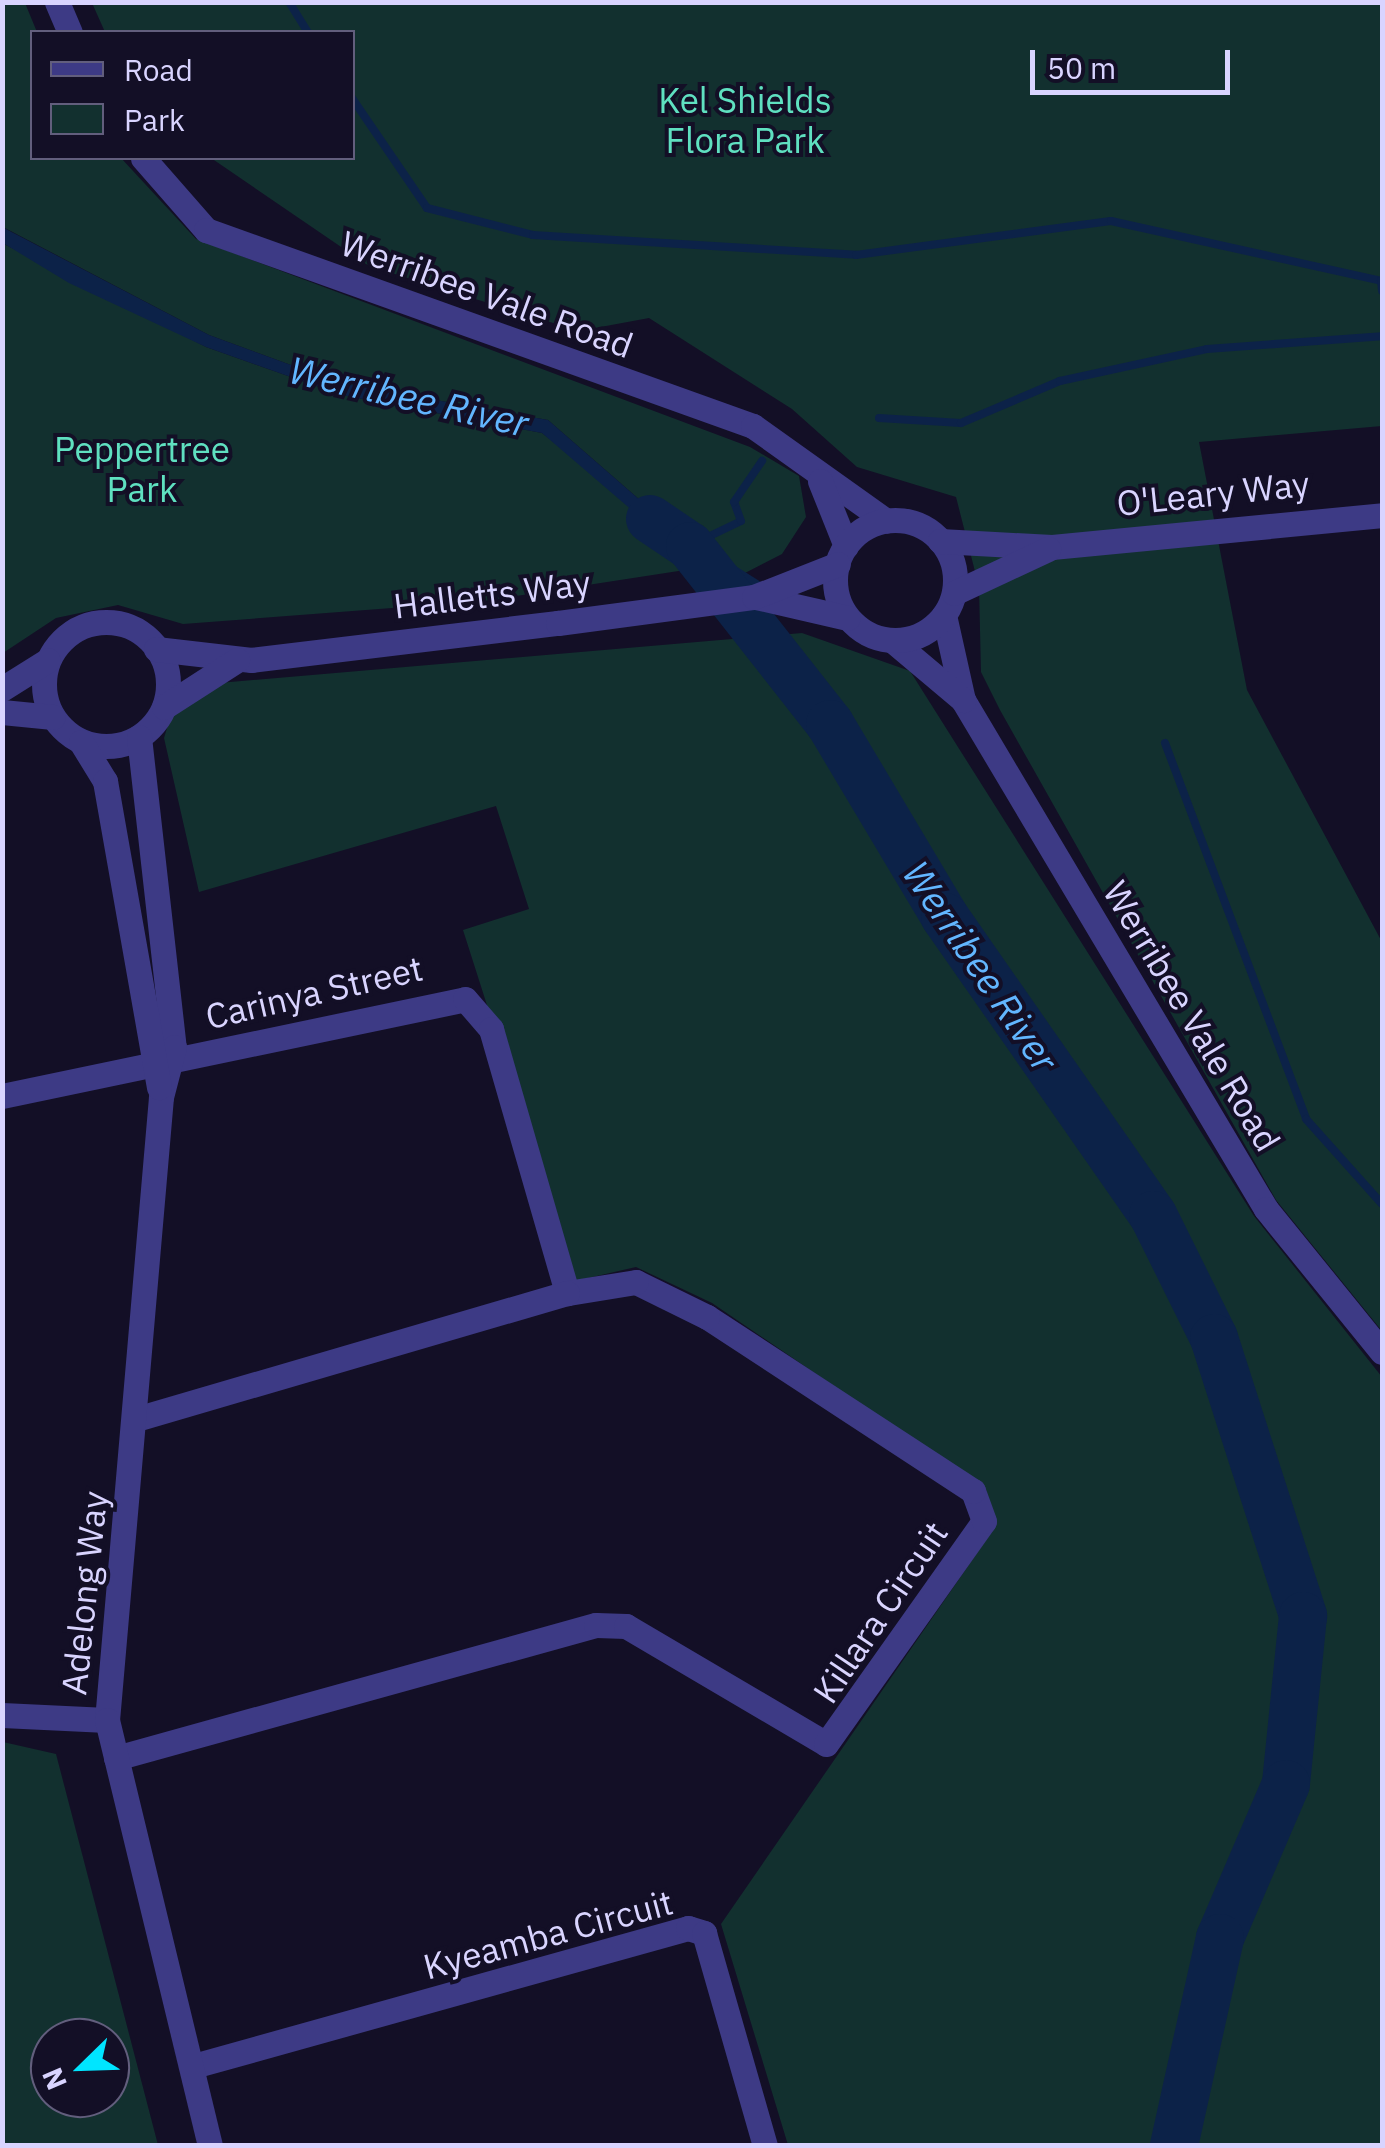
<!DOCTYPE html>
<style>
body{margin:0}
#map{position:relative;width:1385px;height:2148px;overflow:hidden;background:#130f26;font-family:"IBM Plex Sans",sans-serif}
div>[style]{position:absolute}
.green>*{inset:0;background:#12302f}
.water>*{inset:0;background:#0c2248}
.stream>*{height:8px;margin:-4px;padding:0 4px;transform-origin:4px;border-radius:4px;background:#0c2248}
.river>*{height:48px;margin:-24px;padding:0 24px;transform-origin:24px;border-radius:24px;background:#0c2248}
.minor>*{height:25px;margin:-12.5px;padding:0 12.5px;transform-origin:12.5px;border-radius:12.5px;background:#3d3a85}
.tertiary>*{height:25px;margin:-12.5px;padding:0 12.5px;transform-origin:12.5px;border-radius:12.5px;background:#3d3a85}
.tertiary>.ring{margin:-12.5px;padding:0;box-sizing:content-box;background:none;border:25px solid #3d3a85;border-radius:50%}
span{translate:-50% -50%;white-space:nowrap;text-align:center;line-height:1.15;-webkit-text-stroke:8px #130f26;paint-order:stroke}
.park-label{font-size:35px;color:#5fe0c0}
.street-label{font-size:35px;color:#d9d4ff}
.water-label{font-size:38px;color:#62b6ff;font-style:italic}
.frame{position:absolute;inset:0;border:5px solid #d9d4ff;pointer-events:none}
.legend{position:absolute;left:30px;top:30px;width:325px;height:130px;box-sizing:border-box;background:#130f26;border:2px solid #625e7d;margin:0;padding:12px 18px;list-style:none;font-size:30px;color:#d9d4ff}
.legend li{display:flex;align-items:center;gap:20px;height:50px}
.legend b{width:50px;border:2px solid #625e7d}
.north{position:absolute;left:30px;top:2018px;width:100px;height:100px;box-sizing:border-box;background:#130f26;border:2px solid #625e7d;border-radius:50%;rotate:247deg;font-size:28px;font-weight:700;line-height:40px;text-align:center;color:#d9d4ff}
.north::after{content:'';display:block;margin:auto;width:35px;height:45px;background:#00e5ff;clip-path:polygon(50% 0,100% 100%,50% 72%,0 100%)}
.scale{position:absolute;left:1030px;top:50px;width:200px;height:45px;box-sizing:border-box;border:5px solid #d9d4ff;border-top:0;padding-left:12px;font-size:30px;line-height:35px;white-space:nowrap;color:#d9d4ff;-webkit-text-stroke:8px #130f26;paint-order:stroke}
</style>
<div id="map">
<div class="green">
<i style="clip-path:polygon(3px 3px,25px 3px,37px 32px,32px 158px,121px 158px,196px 239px,750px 447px,799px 476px,806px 517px,782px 554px,745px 573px,664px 521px,548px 420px,340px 383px,209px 335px,3px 227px)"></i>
<i style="clip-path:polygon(92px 3px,1382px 3px,1382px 426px,1199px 442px,1247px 690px,1382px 942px,1382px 1331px,1276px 1200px,1000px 710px,981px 672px,979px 587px,956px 497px,857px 467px,792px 409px,649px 318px,579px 331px,369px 266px,211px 158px,352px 158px,352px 32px,105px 32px)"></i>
<i style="clip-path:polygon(2px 243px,206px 347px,342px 395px,542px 433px,711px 566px,484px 601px,183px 624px,118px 605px,56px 618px,3px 653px)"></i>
<i style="clip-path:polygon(802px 633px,910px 671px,1254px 1216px,1382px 1377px,1382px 2145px,788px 2145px,721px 1924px,995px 1527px,986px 1490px,712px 1303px,636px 1267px,575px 1281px,463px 930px,529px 909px,496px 806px,199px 892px,164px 738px,173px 708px,219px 683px)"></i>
<i style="clip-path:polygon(evenodd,3px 1742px,56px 1754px,158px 2145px,3px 2145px,3px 1742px,50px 2038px,110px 2038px,110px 2098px,50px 2098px,50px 2038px)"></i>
</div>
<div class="water">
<i style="clip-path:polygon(2px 227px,209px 335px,340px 383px,548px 420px,664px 521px,761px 582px,751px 592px,655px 530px,542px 433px,342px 395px,206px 347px,69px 283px,3px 243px)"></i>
</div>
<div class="stream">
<i style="left:289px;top:2px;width:36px;rotate:58deg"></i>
<i style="left:352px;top:98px;width:133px;rotate:55.7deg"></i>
<i style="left:427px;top:208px;width:109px;rotate:14.3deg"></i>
<i style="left:533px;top:235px;width:324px;rotate:3.5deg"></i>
<i style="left:856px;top:255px;width:257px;rotate:-7.6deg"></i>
<i style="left:1111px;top:221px;width:277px;rotate:12.5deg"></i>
<i style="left:1381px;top:281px;width:10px;rotate:84deg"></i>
<i style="left:879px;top:418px;width:82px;rotate:3.5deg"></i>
<i style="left:961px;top:423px;width:108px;rotate:-23deg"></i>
<i style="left:1060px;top:381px;width:150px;rotate:-12.3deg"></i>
<i style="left:1207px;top:349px;width:175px;rotate:-4.2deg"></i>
<i style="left:691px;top:545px;width:55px;rotate:-25.6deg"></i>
<i style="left:741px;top:521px;width:20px;rotate:-110deg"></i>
<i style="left:734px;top:502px;width:50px;rotate:-55.7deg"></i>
<i style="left:1165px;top:743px;width:402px;rotate:69.4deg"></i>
<i style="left:1306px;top:1119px;width:114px;rotate:48.2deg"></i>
</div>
<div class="river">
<i style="left:650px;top:519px;width:48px;rotate:34deg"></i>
<i style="left:690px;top:546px;width:226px;rotate:51.8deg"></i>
<i style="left:830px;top:724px;width:225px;rotate:59.2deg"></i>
<i style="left:945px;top:917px;width:363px;rotate:55.1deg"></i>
<i style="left:1153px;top:1215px;width:137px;rotate:63.6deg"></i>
<i style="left:1214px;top:1338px;width:292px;rotate:72.2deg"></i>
<i style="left:1303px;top:1616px;width:169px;rotate:95.8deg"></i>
<i style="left:1286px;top:1784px;width:168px;rotate:113.2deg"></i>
<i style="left:1220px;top:1938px;width:213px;rotate:102.5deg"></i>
</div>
<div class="minor">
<i style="left:57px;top:2px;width:33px;rotate:67deg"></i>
<i style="left:143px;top:158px;width:96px;rotate:48.8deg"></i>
<i style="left:206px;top:230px;width:581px;rotate:19.71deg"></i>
<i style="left:753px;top:426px;width:163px;rotate:35.5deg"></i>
<i style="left:820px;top:481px;width:70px;rotate:68.2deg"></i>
<i style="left:944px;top:615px;width:87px;rotate:77.4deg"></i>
<i style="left:963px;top:700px;width:592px;rotate:59.24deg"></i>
<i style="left:1266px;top:1209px;width:184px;rotate:51deg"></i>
<i style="left:893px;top:641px;width:92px;rotate:40.1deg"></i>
<i style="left:2px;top:1096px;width:473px;rotate:-11.8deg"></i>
<i style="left:465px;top:999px;width:40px;rotate:49deg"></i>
<i style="left:491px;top:1029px;width:275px;rotate:73.9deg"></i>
<i style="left:2px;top:1715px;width:105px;rotate:2.7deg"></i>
<i style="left:116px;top:1758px;width:498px;rotate:-15.5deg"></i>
<i style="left:596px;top:1625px;width:30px;rotate:2deg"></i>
<i style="left:626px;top:1626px;width:232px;rotate:30.5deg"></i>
<i style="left:826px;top:1744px;width:273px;rotate:-54.7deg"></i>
<i style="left:984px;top:1521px;width:32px;rotate:-110deg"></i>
<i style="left:973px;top:1491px;width:318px;rotate:-146.8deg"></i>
<i style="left:707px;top:1317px;width:79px;rotate:-153.8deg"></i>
<i style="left:636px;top:1282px;width:70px;rotate:170.9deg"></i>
<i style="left:567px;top:1293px;width:448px;rotate:163.7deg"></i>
<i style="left:197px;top:2065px;width:510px;rotate:-15.59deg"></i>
<i style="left:688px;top:1928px;width:17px;rotate:17deg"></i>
<i style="left:704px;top:1933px;width:222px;rotate:74deg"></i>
</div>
<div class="tertiary">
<i class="ring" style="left:835px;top:520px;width:95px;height:95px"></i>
<i style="left:940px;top:541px;width:112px;rotate:3.1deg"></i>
<i style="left:1052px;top:547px;width:332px;rotate:-5.5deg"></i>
<i style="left:954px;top:593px;width:104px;rotate:-25.1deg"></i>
<i style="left:756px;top:597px;width:94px;rotate:12.9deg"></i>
<i class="ring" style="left:44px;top:622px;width:99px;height:99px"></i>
<i style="left:156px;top:649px;width:96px;rotate:6.6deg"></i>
<i style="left:251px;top:660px;width:309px;rotate:-6.9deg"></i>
<i style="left:558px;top:623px;width:198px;rotate:-7.6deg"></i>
<i style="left:754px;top:597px;width:90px;rotate:-21.4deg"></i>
<i style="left:2px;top:689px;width:54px;rotate:-32.2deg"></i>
<i style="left:164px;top:707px;width:87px;rotate:-32.8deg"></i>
<i style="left:2px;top:712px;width:51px;rotate:5.6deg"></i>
<i style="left:139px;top:737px;width:312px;rotate:83.6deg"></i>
<i style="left:174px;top:1047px;width:52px;rotate:104.6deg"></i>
<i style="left:161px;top:1097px;width:625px;rotate:94.95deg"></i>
<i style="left:107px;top:1720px;width:438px;rotate:76.4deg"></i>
<i style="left:81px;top:742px;width:46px;rotate:58.4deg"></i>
<i style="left:105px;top:781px;width:311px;rotate:80deg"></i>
</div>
<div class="park-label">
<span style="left:745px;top:120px">Kel Shields<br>Flora Park</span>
<span style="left:142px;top:469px">Peppertree<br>Park</span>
</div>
<div class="street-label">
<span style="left:487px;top:294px;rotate:20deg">Werribee Vale Road</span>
<span style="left:1213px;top:493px;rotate:-6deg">O'Leary Way</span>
<span style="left:492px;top:594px;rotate:-7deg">Halletts Way</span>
<span style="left:314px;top:992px;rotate:-13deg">Carinya Street</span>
<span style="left:1192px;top:1016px;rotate:59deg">Werribee Vale Road</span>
<span style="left:84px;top:1593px;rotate:-84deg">Adelong Way</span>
<span style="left:880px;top:1612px;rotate:-56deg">Killara Circuit</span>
<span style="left:548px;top:1934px;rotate:-15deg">Kyeamba Circuit</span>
</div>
<div class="water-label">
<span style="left:409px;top:396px;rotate:13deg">Werribee River</span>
<span style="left:981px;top:966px;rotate:56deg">Werribee River</span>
</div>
<div class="frame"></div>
<ul class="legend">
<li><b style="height:12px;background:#3d3a85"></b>Road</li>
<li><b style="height:28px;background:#12302f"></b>Park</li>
</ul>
<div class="north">N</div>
<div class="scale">50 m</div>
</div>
